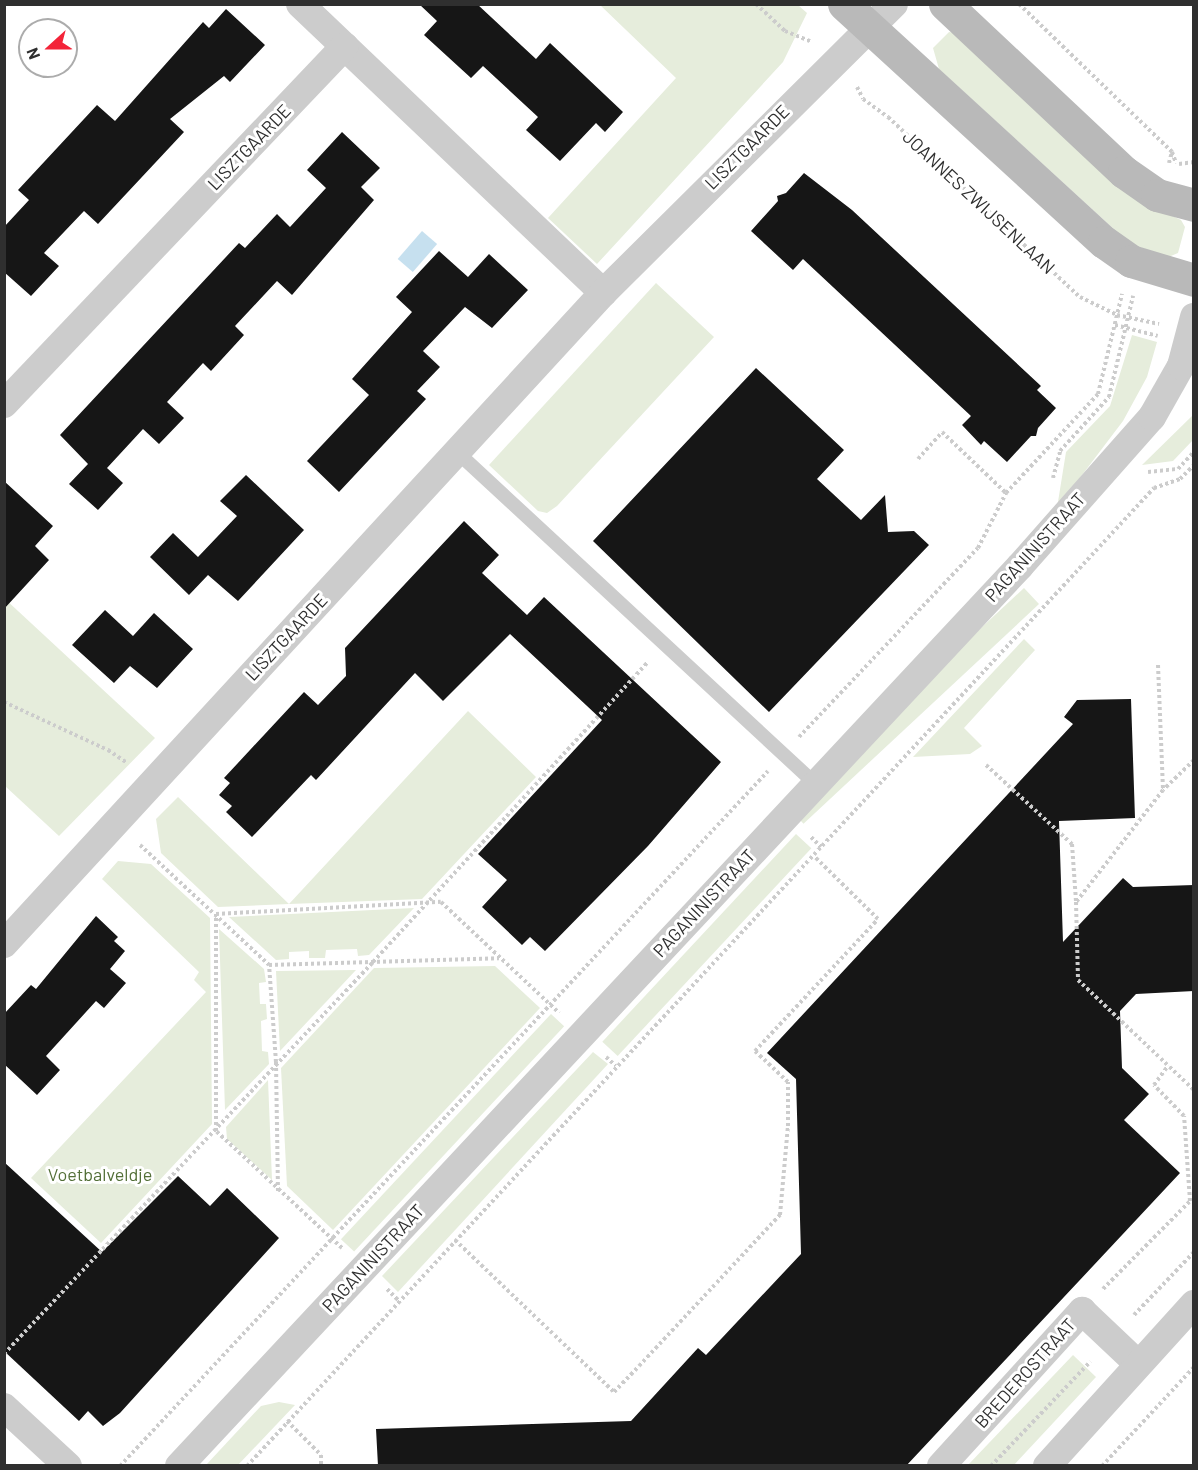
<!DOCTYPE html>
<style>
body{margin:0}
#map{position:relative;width:1198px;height:1470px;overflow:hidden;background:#fff;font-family:Barlow,sans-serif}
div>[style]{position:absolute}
.green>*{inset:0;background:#e6eddc;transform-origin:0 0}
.water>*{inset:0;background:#c6e0ef;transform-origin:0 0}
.building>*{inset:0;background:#161616}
.path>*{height:4px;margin-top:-2px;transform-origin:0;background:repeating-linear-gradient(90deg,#ccc 0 3px,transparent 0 6px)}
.lane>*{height:14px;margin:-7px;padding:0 7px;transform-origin:7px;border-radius:7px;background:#ccc}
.street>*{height:28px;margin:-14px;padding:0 14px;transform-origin:14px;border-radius:14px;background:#ccc}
.secondary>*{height:33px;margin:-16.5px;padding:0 16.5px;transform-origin:16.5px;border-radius:16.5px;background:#b9b9b9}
span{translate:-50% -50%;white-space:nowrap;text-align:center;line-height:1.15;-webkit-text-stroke:6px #fff;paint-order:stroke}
.street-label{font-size:18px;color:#2f2f2f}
.park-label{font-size:18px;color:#536f38}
.frame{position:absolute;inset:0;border:6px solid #2f2f2f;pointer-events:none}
.north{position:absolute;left:18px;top:18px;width:60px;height:60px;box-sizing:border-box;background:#fff;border:2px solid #acacac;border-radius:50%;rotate:249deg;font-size:16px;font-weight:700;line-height:24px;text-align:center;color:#2f2f2f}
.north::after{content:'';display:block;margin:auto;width:21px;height:27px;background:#f32439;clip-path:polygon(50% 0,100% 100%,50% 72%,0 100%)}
</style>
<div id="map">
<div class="green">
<i style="clip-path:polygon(798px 5px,807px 13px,783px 62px,597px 264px,548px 218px,676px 78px,600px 5px)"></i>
<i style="clip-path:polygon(949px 32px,961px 34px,1148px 204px,1181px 220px,1185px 227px,1178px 253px,1166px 258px,1128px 242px,939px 69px,933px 48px)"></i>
<i style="clip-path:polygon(656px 283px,714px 337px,557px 506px,547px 513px,538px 511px,489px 465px)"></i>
<i style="clip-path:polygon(1132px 335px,1157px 342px,1147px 377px,1123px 421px,1057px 508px,1066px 452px,1110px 406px)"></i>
<i style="clip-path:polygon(1193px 415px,1193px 440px,1173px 461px,1142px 465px)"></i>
<i style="left:1024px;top:588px;width:22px;height:322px;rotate:47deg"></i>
<i style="clip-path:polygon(4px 598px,155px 738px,59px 836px,5px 786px)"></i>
<i style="clip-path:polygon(1024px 639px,1035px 650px,964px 728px,982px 746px,970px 754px,913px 757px)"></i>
<i style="clip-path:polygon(468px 711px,536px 777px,422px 899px,289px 904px,218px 907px,161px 853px,156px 819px,178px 797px,289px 904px)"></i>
<i style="left:796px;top:834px;width:21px;height:284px;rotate:43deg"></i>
<i style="clip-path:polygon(118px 861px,151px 864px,210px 918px,212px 1124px,101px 1243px,31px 1178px,206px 992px,194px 980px,199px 972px,102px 879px)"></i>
<i style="clip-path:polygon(414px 908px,369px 955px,358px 956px,357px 949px,326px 950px,325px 958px,309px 958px,309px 951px,289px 952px,289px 959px,276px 960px,229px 917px)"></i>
<i style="clip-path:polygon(219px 929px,264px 969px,266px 982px,259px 983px,260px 1004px,266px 1004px,267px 1019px,261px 1021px,262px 1051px,268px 1052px,269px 1064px,225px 1110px)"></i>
<i style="clip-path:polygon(495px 966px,540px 1008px,333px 1230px,287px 1186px,281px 1068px,374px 968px)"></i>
<i style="clip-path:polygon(356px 970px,280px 1051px,276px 971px)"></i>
<i style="left:551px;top:1014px;width:18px;height:308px;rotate:43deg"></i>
<i style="clip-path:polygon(593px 1052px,608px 1064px,398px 1292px,382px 1276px)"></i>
<i style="clip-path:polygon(268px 1080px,272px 1180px,227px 1139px,226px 1127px)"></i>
<i style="clip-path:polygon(1073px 1355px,1096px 1377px,1014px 1465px,968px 1465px)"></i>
<i style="clip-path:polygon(279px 1402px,295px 1405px,238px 1465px,206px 1465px,261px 1406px)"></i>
</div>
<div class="water">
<i style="left:422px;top:231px;width:20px;height:37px;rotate:41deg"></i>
</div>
<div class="building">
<i style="clip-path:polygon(419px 4px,477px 4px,536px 59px,550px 43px,623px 112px,605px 132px,596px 123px,560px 161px,526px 130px,538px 117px,483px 66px,471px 78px,424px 35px,437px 21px)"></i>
<i style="clip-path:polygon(226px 9px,265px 45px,230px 82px,224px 76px,170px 119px,184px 132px,98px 224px,84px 211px,44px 253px,59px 266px,31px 296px,4px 272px,4px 227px,29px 200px,18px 190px,97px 105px,115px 121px,203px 22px,209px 28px)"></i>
<i style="clip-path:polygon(342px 132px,380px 168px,361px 187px,374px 200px,292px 295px,277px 281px,235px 326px,244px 335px,211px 371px,203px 363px,167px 402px,184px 418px,159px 444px,143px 429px,107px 468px,123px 483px,98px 510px,69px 484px,88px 464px,60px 435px,239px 243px,245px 248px,277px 214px,290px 227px,326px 188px,307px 170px)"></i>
<i style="clip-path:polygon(804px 173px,852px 210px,1041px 386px,1037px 390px,1056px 408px,1038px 428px,1036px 436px,1031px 436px,1007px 462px,984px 441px,981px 445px,962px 425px,971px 416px,803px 259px,793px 270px,751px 231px,778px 201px,777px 196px,786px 193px)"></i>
<i style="clip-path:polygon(439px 251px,468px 277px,489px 254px,528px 290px,492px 328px,465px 307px,423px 351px,440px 367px,417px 391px,426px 399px,339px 492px,307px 461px,369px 395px,352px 379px,412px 312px,396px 297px)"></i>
<i style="clip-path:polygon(756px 368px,844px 450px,817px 479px,861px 520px,885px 495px,888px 532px,914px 531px,929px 545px,769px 712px,593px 541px)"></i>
<i style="clip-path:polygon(246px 475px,304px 530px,238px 601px,208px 575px,189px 595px,150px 557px,173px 533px,198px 557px,237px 516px,220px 501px)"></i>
<i style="clip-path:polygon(4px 481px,53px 526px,35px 546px,49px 560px,4px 609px)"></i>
<i style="clip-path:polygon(464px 521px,499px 555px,482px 573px,527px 615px,544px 597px,721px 762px,648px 846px,545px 951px,530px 937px,522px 945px,482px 907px,507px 880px,478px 854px,602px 720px,510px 634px,443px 701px,415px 673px,316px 780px,311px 775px,252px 837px,226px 812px,232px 806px,219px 795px,230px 783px,224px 778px,304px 692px,318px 705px,346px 676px,345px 648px)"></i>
<i style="clip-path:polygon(105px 610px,133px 636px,154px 613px,193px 649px,157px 688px,130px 666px,114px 683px,72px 645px)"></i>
<i style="clip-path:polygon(1131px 699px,1135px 818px,1059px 821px,1063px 942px,1123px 878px,1133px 887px,1194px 885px,1194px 991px,1136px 994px,1120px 1011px,1122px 1068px,1149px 1094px,1124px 1120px,1180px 1173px,906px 1466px,378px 1466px,376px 1429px,631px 1421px,698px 1348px,706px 1355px,801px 1254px,796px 1079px,767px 1053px,1073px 724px,1064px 717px,1077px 700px)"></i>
<i style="clip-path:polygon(96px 916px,118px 937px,114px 941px,125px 951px,110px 969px,126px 983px,104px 1008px,96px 1001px,46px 1056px,60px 1070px,37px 1095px,4px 1064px,4px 1014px,31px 985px,36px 989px)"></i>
<i style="clip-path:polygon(4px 1162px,102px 1252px,178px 1176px,210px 1206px,227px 1188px,279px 1238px,120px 1413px,103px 1426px,88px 1411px,79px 1421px,4px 1351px)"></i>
</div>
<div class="path">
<i style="left:756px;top:4px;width:40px;rotate:43deg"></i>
<i style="left:785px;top:31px;width:27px;rotate:22deg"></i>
<i style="left:1019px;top:4px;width:213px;rotate:44deg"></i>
<i style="left:1172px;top:152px;width:12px;rotate:70deg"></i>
<i style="left:857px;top:87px;width:13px;rotate:63deg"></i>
<i style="left:863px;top:99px;width:31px;rotate:36deg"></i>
<i style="left:888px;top:117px;width:263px;rotate:43.2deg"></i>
<i style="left:1080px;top:297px;width:41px;rotate:25.9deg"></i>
<i style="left:1117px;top:315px;width:43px;rotate:12.1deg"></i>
<i style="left:1169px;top:163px;width:11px;rotate:-75deg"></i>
<i style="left:1179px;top:164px;width:15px;rotate:-8deg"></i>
<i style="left:1115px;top:325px;width:44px;rotate:14.3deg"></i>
<i style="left:918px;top:459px;width:36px;rotate:-48deg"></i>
<i style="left:942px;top:432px;width:88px;rotate:43.6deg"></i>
<i style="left:1148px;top:472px;width:30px;rotate:-6deg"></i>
<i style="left:1178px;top:469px;width:23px;rotate:-47deg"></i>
<i style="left:1053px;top:478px;width:28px;rotate:-75deg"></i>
<i style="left:1060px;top:451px;width:73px;rotate:-47.8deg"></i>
<i style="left:1109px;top:397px;width:104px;rotate:-76.6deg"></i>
<i style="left:1158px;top:665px;width:125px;rotate:87.7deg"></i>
<i style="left:4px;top:702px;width:115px;rotate:24.8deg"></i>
<i style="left:108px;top:750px;width:23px;rotate:34deg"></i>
<i style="left:799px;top:737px;width:260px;rotate:-46.6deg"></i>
<i style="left:978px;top:548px;width:62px;rotate:-63deg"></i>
<i style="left:1006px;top:493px;width:135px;rotate:-47.1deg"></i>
<i style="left:1098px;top:394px;width:103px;rotate:-76.5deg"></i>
<i style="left:1194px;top:760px;width:43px;rotate:135.9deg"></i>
<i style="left:1163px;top:790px;width:142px;rotate:127.8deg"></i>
<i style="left:1076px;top:902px;width:78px;rotate:88.5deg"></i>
<i style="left:1078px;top:980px;width:160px;rotate:43.5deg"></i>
<i style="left:986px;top:765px;width:117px;rotate:42.6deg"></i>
<i style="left:1072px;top:844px;width:57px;rotate:86deg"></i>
<i style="left:811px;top:837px;width:14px;rotate:45deg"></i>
<i style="left:140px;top:845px;width:176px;rotate:42.9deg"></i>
<i style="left:606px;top:1057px;width:13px;rotate:42deg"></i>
<i style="left:278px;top:1191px;width:129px;rotate:-90.9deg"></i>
<i style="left:276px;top:1062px;width:97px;rotate:-94.1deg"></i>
<i style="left:269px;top:965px;width:230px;rotate:-1.7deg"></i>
<i style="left:455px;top:1240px;width:220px;rotate:43.7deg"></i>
<i style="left:614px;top:1392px;width:36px;rotate:-46deg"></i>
<i style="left:639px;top:1366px;width:207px;rotate:-47deg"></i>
<i style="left:780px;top:1215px;width:89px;rotate:-84.9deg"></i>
<i style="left:788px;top:1126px;width:44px;rotate:-90deg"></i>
<i style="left:788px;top:1082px;width:45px;rotate:-136.8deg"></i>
<i style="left:755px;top:1051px;width:180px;rotate:-47deg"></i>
<i style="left:878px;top:919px;width:90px;rotate:-135.5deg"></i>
<i style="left:342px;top:1248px;width:172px;rotate:-137.1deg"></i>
<i style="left:216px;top:1131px;width:217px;rotate:-90deg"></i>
<i style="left:216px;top:914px;width:225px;rotate:-3.1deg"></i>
<i style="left:441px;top:902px;width:162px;rotate:43.2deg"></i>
<i style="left:387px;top:1289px;width:17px;rotate:45deg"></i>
<i style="left:1103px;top:1289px;width:124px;rotate:-45.3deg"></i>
<i style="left:1190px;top:1201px;width:85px;rotate:-94deg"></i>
<i style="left:1184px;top:1116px;width:43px;rotate:-134.1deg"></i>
<i style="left:1154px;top:1085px;width:24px;rotate:-54deg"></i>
<i style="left:1134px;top:1315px;width:87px;rotate:-46.4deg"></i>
<i style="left:4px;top:1354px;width:538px;rotate:-46.73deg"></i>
<i style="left:373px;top:962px;width:406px;rotate:-47.5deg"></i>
<i style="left:287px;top:1421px;width:48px;rotate:45deg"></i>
<i style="left:321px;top:1455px;width:11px;rotate:90deg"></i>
<i style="left:120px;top:1466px;width:950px;rotate:-47deg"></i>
<i style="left:247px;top:1466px;width:1334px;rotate:-47.16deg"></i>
<i style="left:1154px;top:488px;width:28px;rotate:-19deg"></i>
<i style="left:1180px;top:479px;width:20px;rotate:-45deg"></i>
<i style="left:991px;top:1466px;width:144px;rotate:-46.4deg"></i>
<i style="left:1102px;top:1466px;width:135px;rotate:-47.1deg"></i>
</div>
<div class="lane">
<i style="left:457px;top:452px;width:488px;rotate:42.8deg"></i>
</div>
<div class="street">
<i style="left:300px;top:4px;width:419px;rotate:43.6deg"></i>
<i style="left:4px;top:404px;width:494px;rotate:-46.4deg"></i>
<i style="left:4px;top:944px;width:885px;rotate:-47.38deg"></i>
<i style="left:603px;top:293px;width:410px;rotate:-44.8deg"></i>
<i style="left:4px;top:1407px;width:87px;rotate:42.7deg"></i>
<i style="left:179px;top:1466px;width:1232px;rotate:-46.94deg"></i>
<i style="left:1020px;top:566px;width:199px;rotate:-48.5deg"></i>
<i style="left:1152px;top:417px;width:59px;rotate:-60.4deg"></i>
<i style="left:1181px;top:366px;width:51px;rotate:-75.1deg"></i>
<i style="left:941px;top:1466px;width:210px;rotate:-47.7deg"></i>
<i style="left:1082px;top:1311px;width:77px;rotate:43.4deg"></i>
<i style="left:1047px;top:1466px;width:219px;rotate:-47.8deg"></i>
</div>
<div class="secondary">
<i style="left:844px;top:4px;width:352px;rotate:42.5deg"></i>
<i style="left:1104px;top:242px;width:33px;rotate:35deg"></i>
<i style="left:1131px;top:261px;width:66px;rotate:16.8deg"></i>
<i style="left:945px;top:4px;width:245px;rotate:43.2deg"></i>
<i style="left:1124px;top:172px;width:40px;rotate:34.9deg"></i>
<i style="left:1157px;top:195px;width:38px;rotate:15deg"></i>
</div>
<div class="street-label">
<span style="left:249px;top:147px;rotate:-46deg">LISZTGAARDE</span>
<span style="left:747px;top:147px;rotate:-45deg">LISZTGAARDE</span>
<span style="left:979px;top:202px;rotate:43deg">JOANNES ZWIJSENLAAN</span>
<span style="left:1035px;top:547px;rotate:-48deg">PAGANINISTRAAT</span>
<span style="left:286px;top:637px;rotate:-47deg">LISZTGAARDE</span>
<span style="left:704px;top:903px;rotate:-47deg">PAGANINISTRAAT</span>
<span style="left:373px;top:1258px;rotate:-47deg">PAGANINISTRAAT</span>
<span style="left:1025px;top:1373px;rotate:-48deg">BREDEROSTRAAT</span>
</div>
<div class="park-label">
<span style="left:100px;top:1174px">Voetbalveldje</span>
</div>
<div class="frame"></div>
<div class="north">N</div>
</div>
